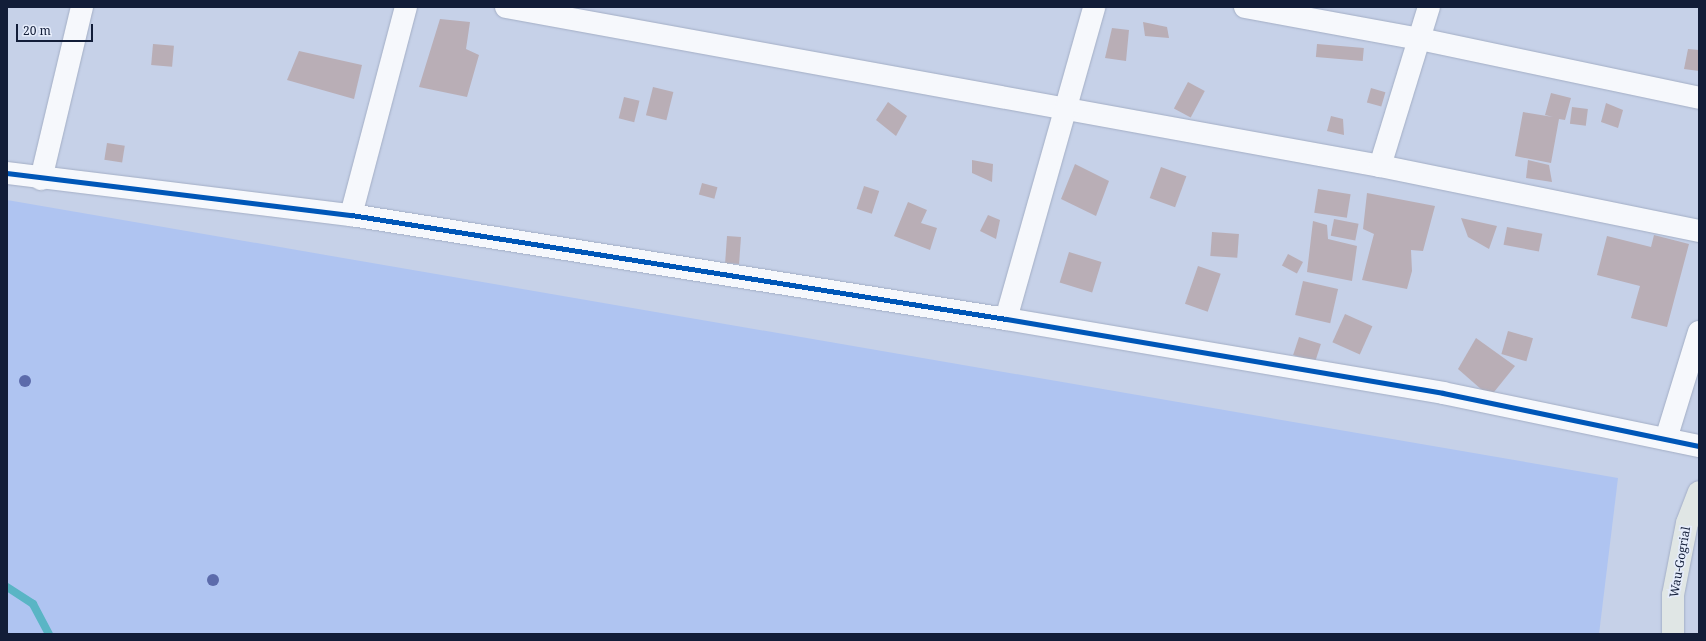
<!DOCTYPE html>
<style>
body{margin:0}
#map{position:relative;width:1706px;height:641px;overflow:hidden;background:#c6d1e8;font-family:"Noto Serif",serif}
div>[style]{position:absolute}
.green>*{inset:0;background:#afc4f1}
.stream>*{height:8px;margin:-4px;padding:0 4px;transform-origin:4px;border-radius:4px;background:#5ab5c5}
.building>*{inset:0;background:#b9aeb6;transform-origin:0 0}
.roads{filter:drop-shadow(0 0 1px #a3aec5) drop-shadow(0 0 1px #a3aec5)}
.minor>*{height:22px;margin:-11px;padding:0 11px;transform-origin:11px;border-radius:11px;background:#f6f8fc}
.major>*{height:22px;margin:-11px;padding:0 11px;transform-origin:11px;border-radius:11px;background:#e0e6e5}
.cycleway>*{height:5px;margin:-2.5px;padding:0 2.5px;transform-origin:2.5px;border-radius:2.5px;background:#0057b8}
.trees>*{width:12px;height:12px;margin:-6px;border-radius:50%;background:#5c6bab}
span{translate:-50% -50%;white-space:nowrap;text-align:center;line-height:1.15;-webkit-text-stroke:3.5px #e5ecfb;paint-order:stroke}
.street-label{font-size:12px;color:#121d38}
.frame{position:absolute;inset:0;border:8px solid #121d38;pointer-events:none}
.scale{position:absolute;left:16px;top:24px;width:77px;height:18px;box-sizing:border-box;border:2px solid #121d38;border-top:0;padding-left:5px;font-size:12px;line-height:14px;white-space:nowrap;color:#121d38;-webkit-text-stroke:3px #e5ecfb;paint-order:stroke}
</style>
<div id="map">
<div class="green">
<i style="clip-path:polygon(7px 200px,1618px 478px,1599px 634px,7px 634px)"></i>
</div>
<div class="stream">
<i style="left:7px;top:587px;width:31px;rotate:33deg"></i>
<i style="left:33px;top:604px;width:34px;rotate:62deg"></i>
</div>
<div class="building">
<i style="clip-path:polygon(440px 19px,470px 22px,466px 49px,479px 55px,467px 97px,419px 87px)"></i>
<i style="clip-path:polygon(1143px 22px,1167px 27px,1169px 38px,1145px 36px)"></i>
<i style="clip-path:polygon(1112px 28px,1129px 30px,1126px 61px,1105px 58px)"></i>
<i style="left:153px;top:44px;width:21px;height:21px;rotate:5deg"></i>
<i style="left:1317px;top:44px;width:47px;height:13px;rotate:5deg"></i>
<i style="clip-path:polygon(1688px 49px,1699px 50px,1699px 71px,1684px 69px)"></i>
<i style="clip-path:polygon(299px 51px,362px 65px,354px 99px,287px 80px)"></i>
<i style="left:1188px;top:82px;width:19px;height:30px;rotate:28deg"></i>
<i style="left:653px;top:87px;width:21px;height:29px;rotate:14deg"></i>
<i style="left:1371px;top:88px;width:15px;height:15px;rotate:16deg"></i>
<i style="clip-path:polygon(1551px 93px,1571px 98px,1565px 120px,1559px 119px,1551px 163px,1515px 156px,1523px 112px,1553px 117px,1545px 115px)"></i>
<i style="left:624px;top:97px;width:16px;height:22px;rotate:14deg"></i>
<i style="clip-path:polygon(888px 102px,907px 116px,896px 136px,876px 120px)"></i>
<i style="clip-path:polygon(1606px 103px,1623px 110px,1618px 128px,1601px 122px)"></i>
<i style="left:1572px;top:107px;width:16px;height:17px;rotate:7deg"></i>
<i style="clip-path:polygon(1331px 116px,1343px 119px,1344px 135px,1327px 131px)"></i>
<i style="left:107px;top:143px;width:18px;height:17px;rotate:9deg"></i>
<i style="clip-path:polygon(972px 160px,993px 164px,992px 182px,972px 173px)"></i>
<i style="clip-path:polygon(1528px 160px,1549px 165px,1552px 182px,1526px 178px)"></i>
<i style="clip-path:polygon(1075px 164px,1109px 181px,1096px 216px,1061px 199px)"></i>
<i style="left:1161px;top:167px;width:27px;height:33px;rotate:20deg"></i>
<i style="left:702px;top:183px;width:16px;height:12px;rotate:15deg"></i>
<i style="left:864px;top:186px;width:16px;height:24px;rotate:18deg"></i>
<i style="left:1318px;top:189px;width:33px;height:24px;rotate:9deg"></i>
<i style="clip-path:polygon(1367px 193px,1435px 206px,1423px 251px,1411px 250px,1412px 271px,1407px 289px,1362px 280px,1374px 234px,1363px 229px)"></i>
<i style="clip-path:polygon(908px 202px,927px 210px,921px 223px,937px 228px,930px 250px,894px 236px)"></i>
<i style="clip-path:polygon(988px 215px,1000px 220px,996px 239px,980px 231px)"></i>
<i style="clip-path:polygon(1461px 218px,1497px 226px,1489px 249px,1468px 237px)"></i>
<i style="left:1334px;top:219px;width:25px;height:17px;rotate:11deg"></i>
<i style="clip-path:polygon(1313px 221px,1327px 225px,1328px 239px,1357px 246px,1352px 281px,1307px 272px)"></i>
<i style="left:1507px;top:227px;width:36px;height:18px;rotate:11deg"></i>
<i style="left:1212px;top:232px;width:27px;height:24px;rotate:4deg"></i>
<i style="clip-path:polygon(1654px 235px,1689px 244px,1667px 327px,1631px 318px,1640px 286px,1597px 275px,1607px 236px,1651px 247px)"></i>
<i style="left:727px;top:236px;width:14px;height:27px;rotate:4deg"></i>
<i style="left:1069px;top:252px;width:34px;height:32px;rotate:17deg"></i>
<i style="left:1288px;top:254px;width:17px;height:13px;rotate:28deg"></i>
<i style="left:1198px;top:266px;width:24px;height:40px;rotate:19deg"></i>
<i style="left:1303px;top:281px;width:36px;height:35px;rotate:13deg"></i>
<i style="left:1345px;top:314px;width:30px;height:31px;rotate:24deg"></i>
<i style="left:1508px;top:331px;width:26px;height:24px;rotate:16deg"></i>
<i style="left:1299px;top:337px;width:23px;height:19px;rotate:18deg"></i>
<i style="clip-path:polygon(1476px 338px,1515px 366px,1490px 397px,1458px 369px)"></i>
</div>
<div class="roads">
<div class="minor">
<i style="left:506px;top:7px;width:888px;rotate:10.31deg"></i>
<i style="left:1380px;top:166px;width:326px;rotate:11.5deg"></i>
<i style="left:1245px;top:7px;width:178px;rotate:10.4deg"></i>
<i style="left:1420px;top:39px;width:285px;rotate:11.9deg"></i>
<i style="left:1380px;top:166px;width:166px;rotate:-72.9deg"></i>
<i style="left:7px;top:173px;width:347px;rotate:7deg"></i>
<i style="left:351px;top:215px;width:663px;rotate:9.02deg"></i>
<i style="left:1006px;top:319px;width:443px;rotate:9.6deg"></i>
<i style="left:1443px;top:393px;width:261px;rotate:11.7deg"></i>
<i style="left:41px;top:179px;width:177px;rotate:-76.6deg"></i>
<i style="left:351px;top:215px;width:215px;rotate:-75.2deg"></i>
<i style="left:1006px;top:319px;width:324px;rotate:-74.2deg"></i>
<i style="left:1666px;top:439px;width:112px;rotate:-72.9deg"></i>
</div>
<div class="major">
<i style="left:1673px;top:634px;width:39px;rotate:-90deg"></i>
<i style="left:1673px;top:595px;width:73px;rotate:-79deg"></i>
<i style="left:1687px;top:523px;width:33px;rotate:-69deg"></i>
</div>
</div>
<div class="cycleway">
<i style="left:7px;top:173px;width:347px;rotate:7deg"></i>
<i style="left:351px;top:215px;width:663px;rotate:9.02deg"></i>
<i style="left:1006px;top:319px;width:443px;rotate:9.6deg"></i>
<i style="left:1443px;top:393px;width:261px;rotate:11.7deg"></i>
</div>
<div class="trees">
<i style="left:25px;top:381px"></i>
<i style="left:213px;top:580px"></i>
</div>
<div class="street-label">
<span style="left:1680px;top:562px;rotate:-80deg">Wau-Gogrial</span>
</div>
<div class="frame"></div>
<div class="scale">20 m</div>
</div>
